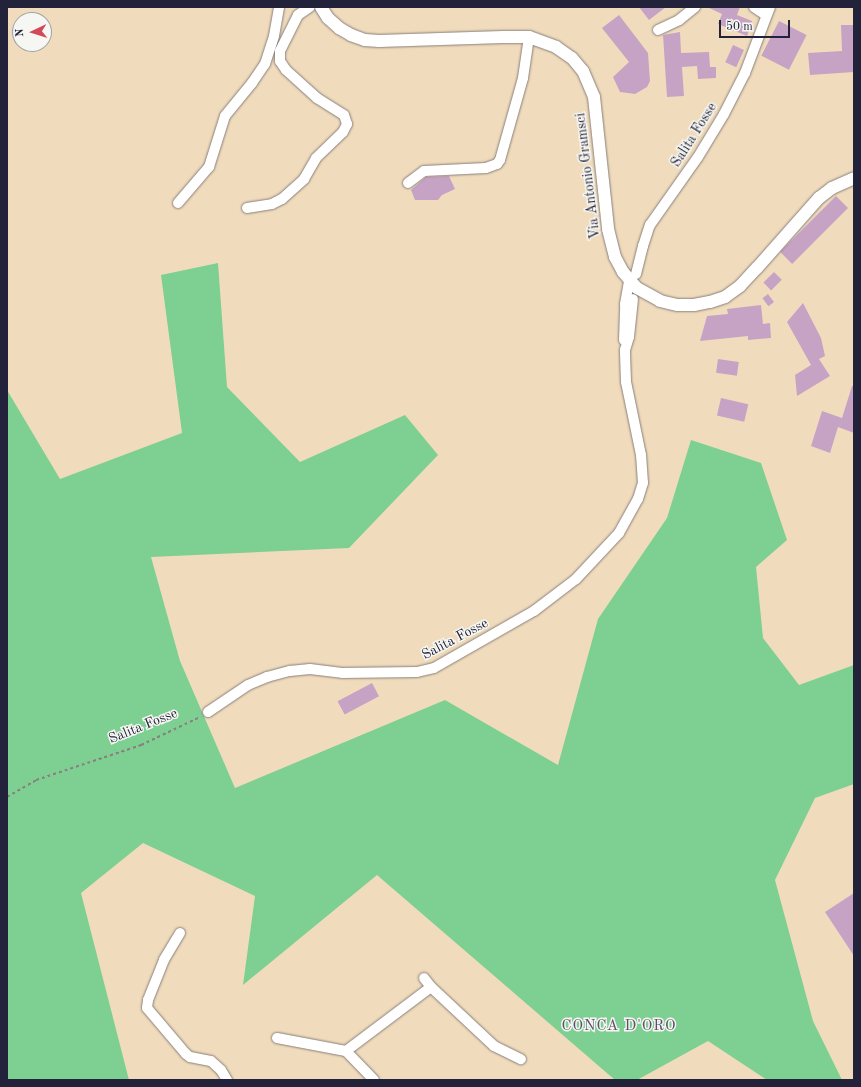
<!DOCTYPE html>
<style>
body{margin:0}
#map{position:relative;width:861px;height:1087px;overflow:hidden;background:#f0dcbc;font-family:"Old Standard TT",serif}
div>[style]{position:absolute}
.green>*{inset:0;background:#7dd092}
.building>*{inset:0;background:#c6a3c5;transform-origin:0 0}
.path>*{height:1.5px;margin-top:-0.75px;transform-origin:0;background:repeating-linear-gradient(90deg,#897f7c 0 3px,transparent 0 6px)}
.roads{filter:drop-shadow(0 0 1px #897f7c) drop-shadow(0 0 1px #897f7c)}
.minor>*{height:10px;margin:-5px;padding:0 5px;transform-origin:5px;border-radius:5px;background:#fff}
.major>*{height:12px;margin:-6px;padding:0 6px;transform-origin:6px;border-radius:6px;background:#fff}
span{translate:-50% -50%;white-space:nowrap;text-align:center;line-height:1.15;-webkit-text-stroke:3px #f6f6f2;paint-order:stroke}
.street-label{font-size:14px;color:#22223b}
.neighbourhood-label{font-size:15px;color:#5b4f6b;letter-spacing:1px}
.frame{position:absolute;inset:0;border:8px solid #22223b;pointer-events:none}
.north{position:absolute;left:12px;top:12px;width:40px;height:40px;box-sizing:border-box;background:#f6f6f2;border:1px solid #a1a1a9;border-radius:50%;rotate:266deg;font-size:11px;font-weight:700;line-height:16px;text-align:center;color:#22223b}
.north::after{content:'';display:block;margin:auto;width:14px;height:18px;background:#d1495b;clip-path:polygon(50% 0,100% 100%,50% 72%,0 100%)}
.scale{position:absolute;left:719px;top:20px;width:71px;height:18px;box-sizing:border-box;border:2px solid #22223b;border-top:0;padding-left:5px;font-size:12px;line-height:14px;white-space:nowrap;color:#22223b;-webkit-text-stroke:3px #f6f6f2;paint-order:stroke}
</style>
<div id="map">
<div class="green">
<i style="clip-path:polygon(218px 263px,227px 387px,300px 462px,405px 415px,438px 455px,349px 548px,151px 557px,180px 661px,235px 788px,445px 700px,558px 765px,598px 619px,667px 518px,691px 440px,761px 463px,787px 540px,756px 567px,763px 638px,799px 685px,854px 665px,854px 784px,815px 798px,775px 880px,813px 1021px,842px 1080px,767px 1080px,708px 1041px,637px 1080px,615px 1080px,377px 875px,243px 985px,255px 896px,143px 843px,81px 893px,129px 1080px,7px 1080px,7px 390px,60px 479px,182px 433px,161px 275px)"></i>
</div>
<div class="building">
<i style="clip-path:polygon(639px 7px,666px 7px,649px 20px)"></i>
<i style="clip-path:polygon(707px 7px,740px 7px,737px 15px,752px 21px,747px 36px,718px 24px,722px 14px)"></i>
<i style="clip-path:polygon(619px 15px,648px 53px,650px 81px,647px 87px,635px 94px,620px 92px,613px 77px,629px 62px,602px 28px)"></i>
<i style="left:779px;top:21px;width:31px;height:39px;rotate:27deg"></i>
<i style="clip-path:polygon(841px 25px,854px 25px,854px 72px,810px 75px,808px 53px,842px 51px)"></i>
<i style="clip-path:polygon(680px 32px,681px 53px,709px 52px,710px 67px,716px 67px,716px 78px,698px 79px,697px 66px,682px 67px,684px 96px,667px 97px,663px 35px)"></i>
<i style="left:733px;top:45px;width:12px;height:19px;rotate:24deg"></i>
<i style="clip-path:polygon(449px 176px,455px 189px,442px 195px,438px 200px,415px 200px,411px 190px,426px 177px)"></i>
<i style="left:836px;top:196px;width:17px;height:79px;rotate:45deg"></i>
<i style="left:774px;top:272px;width:11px;height:15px;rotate:45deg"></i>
<i style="left:768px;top:294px;width:10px;height:7px;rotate:53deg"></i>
<i style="clip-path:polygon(803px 303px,821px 338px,825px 356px,819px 359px,830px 376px,797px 396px,795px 375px,811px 365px,787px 322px)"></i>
<i style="clip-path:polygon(761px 305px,763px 324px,770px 323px,771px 338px,748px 340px,748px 336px,700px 341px,707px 316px,728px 314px,727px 309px)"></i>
<i style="left:718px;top:359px;width:21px;height:14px;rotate:8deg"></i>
<i style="clip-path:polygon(852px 386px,854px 386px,854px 433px,838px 427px,830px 453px,811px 446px,822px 411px,842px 418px)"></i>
<i style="left:721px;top:398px;width:28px;height:18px;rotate:13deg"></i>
<i style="left:372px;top:683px;width:15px;height:39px;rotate:62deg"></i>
<i style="clip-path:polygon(854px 893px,854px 956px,825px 912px)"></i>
</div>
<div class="path">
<i style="left:7px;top:797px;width:34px;rotate:-30deg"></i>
<i style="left:36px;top:780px;width:111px;rotate:-18.4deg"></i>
<i style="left:141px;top:745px;width:65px;rotate:-25.4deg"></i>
</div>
<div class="roads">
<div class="minor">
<i style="left:754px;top:7px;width:14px;rotate:34deg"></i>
<i style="left:658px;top:30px;width:23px;rotate:-25deg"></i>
<i style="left:679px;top:20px;width:21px;rotate:-39deg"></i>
<i style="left:408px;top:183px;width:20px;rotate:-37deg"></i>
<i style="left:424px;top:171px;width:62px;rotate:-2.8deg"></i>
<i style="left:486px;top:168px;width:12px;rotate:-20deg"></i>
<i style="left:497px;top:164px;width:5px;rotate:-53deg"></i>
<i style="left:500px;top:160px;width:85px;rotate:-74.3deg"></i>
<i style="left:523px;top:78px;width:41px;rotate:-81.7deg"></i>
<i style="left:178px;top:203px;width:48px;rotate:-49.3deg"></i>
<i style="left:209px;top:167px;width:53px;rotate:-72.6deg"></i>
<i style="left:225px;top:116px;width:43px;rotate:-50.7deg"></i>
<i style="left:252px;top:83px;width:23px;rotate:-56deg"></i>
<i style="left:265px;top:64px;width:29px;rotate:-72deg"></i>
<i style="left:274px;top:36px;width:29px;rotate:-80deg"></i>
<i style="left:247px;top:208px;width:25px;rotate:-9deg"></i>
<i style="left:272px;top:204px;width:11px;rotate:-27deg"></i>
<i style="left:282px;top:199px;width:30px;rotate:-42deg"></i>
<i style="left:304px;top:179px;width:24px;rotate:-60deg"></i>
<i style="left:316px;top:158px;width:37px;rotate:-44deg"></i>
<i style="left:343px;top:132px;width:9px;rotate:-63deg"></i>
<i style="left:347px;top:124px;width:9px;rotate:-108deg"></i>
<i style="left:344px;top:115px;width:32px;rotate:-148deg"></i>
<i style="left:317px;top:98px;width:42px;rotate:-137.9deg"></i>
<i style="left:286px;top:70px;width:11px;rotate:-124deg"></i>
<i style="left:280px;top:61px;width:10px;rotate:-90deg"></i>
<i style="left:280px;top:51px;width:40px;rotate:-63.4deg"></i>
<i style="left:298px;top:15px;width:14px;rotate:-34deg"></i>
<i style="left:636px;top:274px;width:29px;rotate:-76deg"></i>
<i style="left:643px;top:246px;width:22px;rotate:-72deg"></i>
<i style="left:650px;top:225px;width:83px;rotate:-54.8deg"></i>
<i style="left:698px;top:157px;width:50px;rotate:-58.8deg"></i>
<i style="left:724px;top:114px;width:46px;rotate:-62.9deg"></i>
<i style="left:745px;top:73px;width:71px;rotate:-69.3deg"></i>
<i style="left:624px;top:340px;width:36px;rotate:-88deg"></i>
<i style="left:625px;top:304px;width:23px;rotate:-80deg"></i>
<i style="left:208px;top:712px;width:48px;rotate:-34deg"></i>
<i style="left:248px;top:685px;width:21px;rotate:-23deg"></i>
<i style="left:267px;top:677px;width:24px;rotate:-15deg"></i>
<i style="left:290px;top:671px;width:20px;rotate:-6deg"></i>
<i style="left:310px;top:669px;width:32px;rotate:7deg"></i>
<i style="left:342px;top:673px;width:75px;rotate:-0.8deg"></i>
<i style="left:417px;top:672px;width:17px;rotate:-13deg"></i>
<i style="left:434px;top:668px;width:115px;rotate:-29.7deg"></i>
<i style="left:534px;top:611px;width:53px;rotate:-37.3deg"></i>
<i style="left:576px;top:579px;width:63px;rotate:-46.9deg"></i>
<i style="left:619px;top:533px;width:39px;rotate:-61deg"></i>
<i style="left:638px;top:499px;width:17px;rotate:-73deg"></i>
<i style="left:643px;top:483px;width:28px;rotate:-94deg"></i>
<i style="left:641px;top:455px;width:75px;rotate:-101.6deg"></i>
<i style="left:626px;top:382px;width:32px;rotate:-92deg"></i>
<i style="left:625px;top:350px;width:14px;rotate:-73deg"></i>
<i style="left:629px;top:337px;width:38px;rotate:-84deg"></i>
<i style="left:180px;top:933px;width:31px;rotate:121deg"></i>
<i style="left:164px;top:960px;width:43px;rotate:111.8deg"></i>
<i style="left:148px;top:1000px;width:8px;rotate:97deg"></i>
<i style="left:147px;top:1008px;width:60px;rotate:49.7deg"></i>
<i style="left:186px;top:1054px;width:5px;rotate:37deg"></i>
<i style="left:190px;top:1057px;width:21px;rotate:11deg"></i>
<i style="left:211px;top:1061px;width:13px;rotate:42deg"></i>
<i style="left:221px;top:1070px;width:12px;rotate:59deg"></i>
<i style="left:424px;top:978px;width:11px;rotate:52deg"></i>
<i style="left:277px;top:1038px;width:70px;rotate:10.7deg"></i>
<i style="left:374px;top:1080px;width:40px;rotate:-134deg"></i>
<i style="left:346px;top:1051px;width:106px;rotate:-37deg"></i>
<i style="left:431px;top:987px;width:86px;rotate:43.1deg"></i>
<i style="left:494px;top:1046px;width:30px;rotate:26deg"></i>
</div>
<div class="major">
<i style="left:321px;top:7px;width:13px;rotate:58deg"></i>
<i style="left:328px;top:18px;width:15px;rotate:42deg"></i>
<i style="left:339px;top:28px;width:14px;rotate:30deg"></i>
<i style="left:351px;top:35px;width:15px;rotate:20deg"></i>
<i style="left:365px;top:40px;width:14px;rotate:4deg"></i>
<i style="left:379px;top:41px;width:124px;rotate:-1.8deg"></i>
<i style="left:503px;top:37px;width:26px"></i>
<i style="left:529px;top:37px;width:29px;rotate:20deg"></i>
<i style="left:556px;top:47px;width:19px;rotate:35deg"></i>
<i style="left:572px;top:58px;width:17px;rotate:50deg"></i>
<i style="left:583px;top:71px;width:28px;rotate:67deg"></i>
<i style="left:594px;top:97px;width:133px;rotate:83.9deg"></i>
<i style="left:608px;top:229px;width:29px;rotate:76deg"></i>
<i style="left:615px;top:257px;width:17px;rotate:62deg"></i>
<i style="left:623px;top:272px;width:21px;rotate:49deg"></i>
<i style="left:637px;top:288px;width:26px;rotate:29deg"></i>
<i style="left:660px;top:301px;width:18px;rotate:13deg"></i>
<i style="left:678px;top:305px;width:16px"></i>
<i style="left:694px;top:305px;width:16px;rotate:-11deg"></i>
<i style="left:710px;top:302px;width:16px;rotate:-18deg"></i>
<i style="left:725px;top:297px;width:19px;rotate:-36deg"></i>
<i style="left:740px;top:286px;width:25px;rotate:-47deg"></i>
<i style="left:757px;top:268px;width:94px;rotate:-48.5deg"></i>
<i style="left:819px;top:198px;width:16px;rotate:-38deg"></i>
<i style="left:832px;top:188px;width:24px;rotate:-24deg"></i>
</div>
</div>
<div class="street-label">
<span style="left:694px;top:135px;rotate:-58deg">Salita Fosse</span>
<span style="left:588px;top:176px;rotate:-97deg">Via Antonio Gramsci</span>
<span style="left:455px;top:639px;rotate:-28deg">Salita Fosse</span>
<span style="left:143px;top:726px;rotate:-22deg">Salita Fosse</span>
</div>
<div class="neighbourhood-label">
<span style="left:619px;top:1027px">CONCA D'ORO</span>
</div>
<div class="frame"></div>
<div class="north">N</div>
<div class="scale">50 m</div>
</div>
